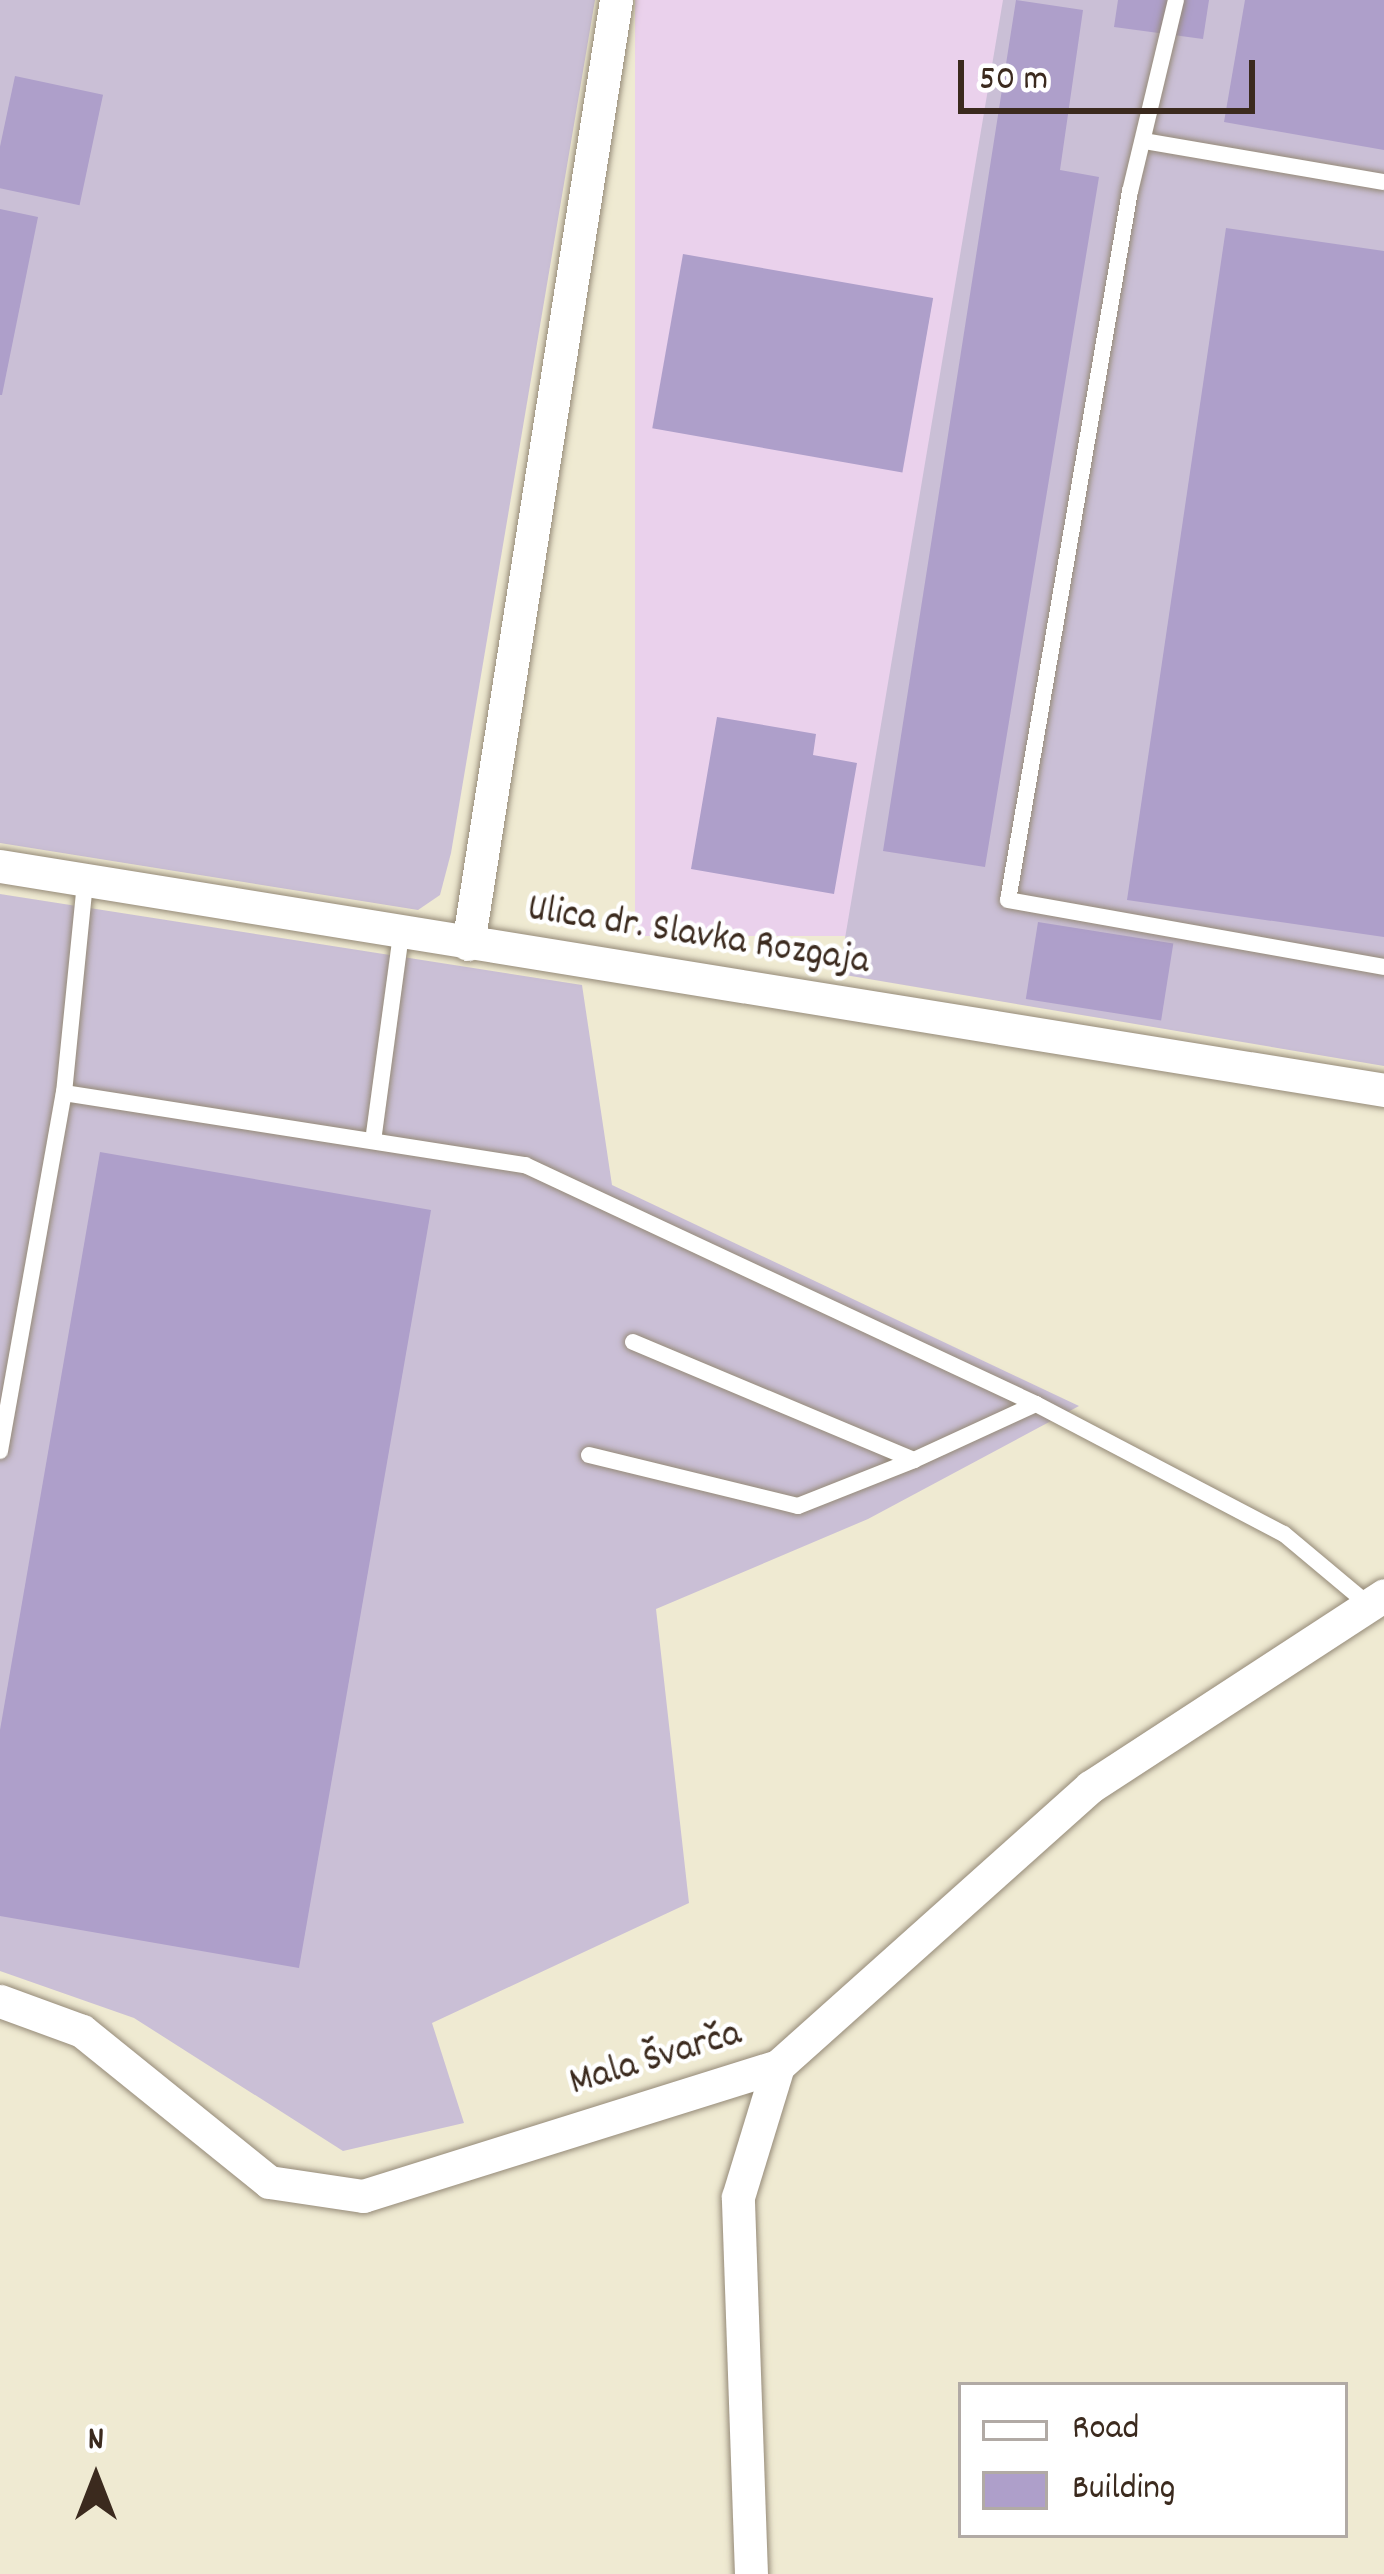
<!DOCTYPE html>
<meta charset="utf-8">
<style>
body{margin:0}
#map{position:relative;width:1384px;height:2574px;overflow:hidden;background:#efead2;font-family:Dekko,sans-serif}
div>[style]{position:absolute}
.built>*{inset:0;background:#ead1ec;transform-origin:0 0}
.industrial>*{inset:0;background:#cabfd6}
.building>*{inset:0;background:#ae9fca;transform-origin:0 0}
.roads{filter:drop-shadow(0 0 3px #958a78) drop-shadow(0 0 3px #958a78)}
.service>*{height:16px;margin:-8px;padding:0 8px;transform-origin:8px;border-radius:8px;background:#fff}
.minor>*{height:33px;margin:-16.5px;padding:0 16.5px;transform-origin:16.5px;border-radius:16.5px;background:#fff}
span{translate:-50% -50%;white-space:nowrap;text-align:center;line-height:1.15;-webkit-text-stroke:9px #fff;paint-order:stroke}
.street-label{font-size:39px;color:#3b2a1e}
.legend{position:absolute;left:958px;top:2382px;width:390px;height:156px;box-sizing:border-box;background:#fff;border:3px solid #b1aaa5;margin:0;padding:15px 21px;list-style:none;font-size:36px;color:#3b2a1e}
.legend li{display:flex;align-items:center;gap:24px;height:60px}
.legend b{width:60px;border:3px solid #b1aaa5}
.north{position:absolute;left:36px;top:2418px;width:120px;height:120px;-webkit-text-stroke:9px #fff;paint-order:stroke;rotate:0deg;font-size:33px;font-weight:700;line-height:48px;text-align:center;color:#3b2a1e}
.north::after{content:'';display:block;margin:auto;width:42px;height:54px;background:#3b2a1e;clip-path:polygon(50% 0,100% 100%,50% 72%,0 100%)}
.scale{position:absolute;left:958px;top:60px;width:297px;height:54px;box-sizing:border-box;border:6px solid #3b2a1e;border-top:0;padding-left:15px;font-size:36px;line-height:42px;white-space:nowrap;color:#3b2a1e;-webkit-text-stroke:9px #fff;paint-order:stroke}
</style>
<div id="map">
<div class="built">
<i style="left:635px;top:0;width:368px;height:936px"></i>
</div>
<div class="industrial">
<i style="clip-path:polygon(0 0,595px 0,451px 853px,440px 895px,418px 910px,0 843px)"></i>
<i style="clip-path:polygon(1003px 0,1384px 0,1384px 1066px,839px 974px)"></i>
<i style="clip-path:polygon(0 894px,582px 985px,612px 1185px,1079px 1406px,868px 1519px,656px 1609px,689px 1903px,432px 2023px,464px 2123px,343px 2151px,134px 2018px,0 1971px)"></i>
</div>
<div class="building">
<i style="clip-path:polygon(1016px 0,1083px 10px,1060px 170px,1099px 177px,985px 867px,883px 851px)"></i>
<i style="clip-path:polygon(1118px 0,1209px 0,1203px 39px,1114px 27px)"></i>
<i style="clip-path:polygon(1245px 0,1384px 0,1384px 150px,1224px 122px)"></i>
<i style="left:15px;top:76px;width:90px;height:113px;rotate:12deg"></i>
<i style="clip-path:polygon(0 209px,38px 217px,2px 395px,0 395px)"></i>
<i style="clip-path:polygon(1226px 228px,1384px 251px,1384px 937px,1127px 900px)"></i>
<i style="left:683px;top:254px;width:254px;height:177px;rotate:10deg"></i>
<i style="clip-path:polygon(717px 717px,816px 734px,813px 755px,857px 763px,834px 894px,691px 869px)"></i>
<i style="left:1038px;top:922px;width:137px;height:78px;rotate:9deg"></i>
<i style="clip-path:polygon(100px 1152px,431px 1210px,299px 1968px,0 1916px,0 1730px)"></i>
</div>
<div class="roads">
<div class="service">
<i style="left:1176px;top:0;width:196px;rotate:103.5deg"></i>
<i style="left:1130px;top:191px;width:719px;rotate:99.76deg"></i>
<i style="left:1008px;top:900px;width:382px;rotate:10.1deg"></i>
<i style="left:1144px;top:141px;width:243px;rotate:9.7deg"></i>
<i style="left:64px;top:1093px;width:467px;rotate:8.9deg"></i>
<i style="left:525px;top:1165px;width:564px;rotate:25.07deg"></i>
<i style="left:1036px;top:1404px;width:280px;rotate:27.7deg"></i>
<i style="left:1284px;top:1534px;width:104px;rotate:39.9deg"></i>
<i style="left:374px;top:1134px;width:202px;rotate:-82.3deg"></i>
<i style="left:633px;top:1342px;width:305px;rotate:22.8deg"></i>
<i style="left:914px;top:1460px;width:134px;rotate:-24.7deg"></i>
<i style="left:0;top:1451px;width:364px;rotate:-79.9deg"></i>
<i style="left:64px;top:1093px;width:213px;rotate:-84.3deg"></i>
<i style="left:589px;top:1455px;width:215px;rotate:13.7deg"></i>
<i style="left:798px;top:1506px;width:125px;rotate:-21.6deg"></i>
</div>
<div class="minor">
<i style="left:0;top:866px;width:1402px;rotate:9.19deg"></i>
<i style="left:468px;top:944px;width:956px;rotate:-81.09deg"></i>
<i style="left:0;top:2001px;width:87px;rotate:20.1deg"></i>
<i style="left:82px;top:2031px;width:240px;rotate:38.9deg"></i>
<i style="left:269px;top:2182px;width:95px;rotate:8.5deg"></i>
<i style="left:363px;top:2196px;width:435px;rotate:-17.4deg"></i>
<i style="left:778px;top:2066px;width:419px;rotate:-41.8deg"></i>
<i style="left:1090px;top:1787px;width:351px;rotate:-33.1deg"></i>
<i style="left:751px;top:2574px;width:377px;rotate:-92deg"></i>
<i style="left:738px;top:2197px;width:137px;rotate:-73deg"></i>
</div>
</div>
<div class="street-label">
<span style="left:698px;top:938px;rotate:9deg">Ulica dr. Slavka Rozgaja</span>
<span style="left:656px;top:2061px;rotate:-17deg">Mala Švarča</span>
</div>
<ul class="legend">
<li><b style="height:15px;background:#fff"></b>Road</li>
<li><b style="height:33px;background:#ae9fca"></b>Building</li>
</ul>
<div class="north">N</div>
<div class="scale">50 m</div>
</div>
